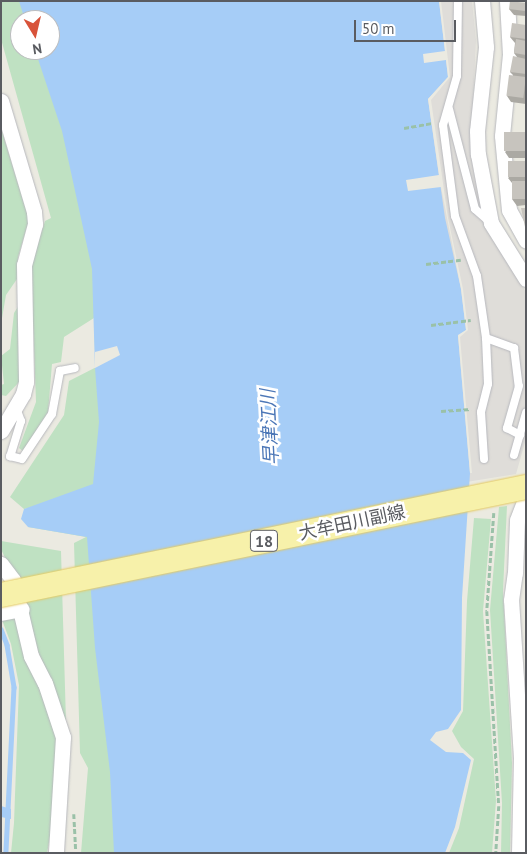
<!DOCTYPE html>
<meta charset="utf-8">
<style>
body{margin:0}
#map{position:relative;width:527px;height:854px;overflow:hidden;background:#ebeae1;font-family:"PT Sans","Noto Sans JP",sans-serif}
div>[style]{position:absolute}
.industrial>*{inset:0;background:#dfddd9}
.green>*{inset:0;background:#bfe1c2}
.water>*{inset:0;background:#a6cdf7}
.pier>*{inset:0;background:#ebeae1}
.stream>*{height:4.5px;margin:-2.25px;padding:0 2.25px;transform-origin:2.25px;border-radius:2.25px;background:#a6cdf7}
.path>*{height:2.5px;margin-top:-1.25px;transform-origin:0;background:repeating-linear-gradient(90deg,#9ac1a8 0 5px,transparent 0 7.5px)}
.roads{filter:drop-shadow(0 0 1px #b7b8bd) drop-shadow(0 0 1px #b7b8bd)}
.lane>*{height:8px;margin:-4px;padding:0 4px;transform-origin:4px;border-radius:4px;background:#fff}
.street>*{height:15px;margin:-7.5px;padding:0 7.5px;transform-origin:7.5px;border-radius:7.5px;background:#fff}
.bridges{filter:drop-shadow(0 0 1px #e4ca62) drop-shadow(0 0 1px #e4ca62)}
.primary-bridge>*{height:24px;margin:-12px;padding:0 12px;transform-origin:12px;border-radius:12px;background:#f7f1aa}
.wall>*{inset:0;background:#aba9a3}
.building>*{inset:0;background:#c7c4be;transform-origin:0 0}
span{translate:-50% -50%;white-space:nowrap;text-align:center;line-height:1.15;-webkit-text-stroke:5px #fff;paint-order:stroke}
.shield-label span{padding:1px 4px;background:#fff;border:1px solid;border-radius:4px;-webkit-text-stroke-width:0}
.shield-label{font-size:16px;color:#5a5c61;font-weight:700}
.street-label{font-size:18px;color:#5a5c61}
.water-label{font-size:19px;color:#4c77b7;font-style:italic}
.frame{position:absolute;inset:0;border:2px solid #5a5c61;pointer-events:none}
.north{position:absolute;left:10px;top:10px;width:50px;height:50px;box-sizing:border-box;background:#fff;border:1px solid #bdbec0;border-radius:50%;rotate:171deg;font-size:14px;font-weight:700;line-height:20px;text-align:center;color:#5a5c61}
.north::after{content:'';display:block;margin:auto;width:18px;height:22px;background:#d8533a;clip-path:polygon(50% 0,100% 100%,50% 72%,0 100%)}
.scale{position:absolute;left:354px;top:20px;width:102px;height:22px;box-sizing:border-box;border:2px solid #5a5c61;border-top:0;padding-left:6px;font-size:15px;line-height:18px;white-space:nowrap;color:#5a5c61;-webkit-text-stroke:4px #fff;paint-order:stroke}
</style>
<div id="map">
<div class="industrial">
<i style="clip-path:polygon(271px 1px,472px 1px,476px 40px,471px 144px,485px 228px,526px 292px,526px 439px,516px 474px,329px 504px)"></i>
</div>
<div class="green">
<i style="clip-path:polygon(evenodd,1px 1px,45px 1px,81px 139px,117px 346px,95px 352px,94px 318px,64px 337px,61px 362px,52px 364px,48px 412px,23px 451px,19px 448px,36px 402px,31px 265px,45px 221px,51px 218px,1px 39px,1px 1px,20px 20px,50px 20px,50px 50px,20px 50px,20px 20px)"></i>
<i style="clip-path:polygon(1px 128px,29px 220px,18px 257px,17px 279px,6px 295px,1px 324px)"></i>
<i style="clip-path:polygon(19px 305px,21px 380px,6px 396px,1px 395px,1px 385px,4px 384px,1px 356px,10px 349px,14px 313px)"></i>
<i style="clip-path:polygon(120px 355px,115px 490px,24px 509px,10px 497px,64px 415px,69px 381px)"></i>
<i style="clip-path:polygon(507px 506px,503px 591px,512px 763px,510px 853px,501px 853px,502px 803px,490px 610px,499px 507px)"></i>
<i style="clip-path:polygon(114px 517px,135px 853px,81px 853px,88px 768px,80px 753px,74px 543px,86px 537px,28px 527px)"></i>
<i style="clip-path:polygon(474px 518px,491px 519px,483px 611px,496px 801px,492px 853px,449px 853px,459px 828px,474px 759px,461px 747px,452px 731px,463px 711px,467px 601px)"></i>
<i style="clip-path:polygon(1px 541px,61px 551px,66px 722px,38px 651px,19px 577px,6px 560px,1px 549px)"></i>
<i style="clip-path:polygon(15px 616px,50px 709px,58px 747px,51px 831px,47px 853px,11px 853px,14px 823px,19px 685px,11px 644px,1px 617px)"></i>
</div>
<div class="water">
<i style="clip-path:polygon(19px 1px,439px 1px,448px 77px,428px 99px,445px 218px,461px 289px,466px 330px,458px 336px,470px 473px,462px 598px,461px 710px,448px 729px,436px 732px,430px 740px,446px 752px,463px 753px,471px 760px,455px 827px,445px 853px,114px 853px,110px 772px,95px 648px,87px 537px,28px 527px,21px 519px,24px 509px,93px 484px,99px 422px,95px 368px,92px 269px,62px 131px,35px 50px,50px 50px,50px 20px,25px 20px)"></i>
<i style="clip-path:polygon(1px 806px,11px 809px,11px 819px,1px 817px)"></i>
</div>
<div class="pier">
<i style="clip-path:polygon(439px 1px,441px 1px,450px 77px,431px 100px,448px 218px,463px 289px,468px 330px,460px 337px,472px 473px,470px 473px,458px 335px,466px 330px,461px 289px,441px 187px,408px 191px,406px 180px,439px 175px,428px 99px,448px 77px,446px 60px,424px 63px,423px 54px,445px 51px)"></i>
<i style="clip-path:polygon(117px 346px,120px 355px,95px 368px,95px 352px)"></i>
</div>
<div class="stream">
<i style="left:1px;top:629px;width:17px;rotate:69deg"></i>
<i style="left:7px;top:645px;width:43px;rotate:80.5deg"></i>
<i style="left:14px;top:687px;width:166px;rotate:92.8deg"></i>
</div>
<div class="path">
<i style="left:404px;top:128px;width:28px;rotate:-10deg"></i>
<i style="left:426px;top:264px;width:35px;rotate:-7deg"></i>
<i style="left:431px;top:325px;width:40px;rotate:-7.1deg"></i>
<i style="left:441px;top:411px;width:30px;rotate:-4deg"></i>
<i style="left:494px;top:513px;width:98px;rotate:94.1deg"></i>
<i style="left:487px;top:611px;width:195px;rotate:86.5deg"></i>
<i style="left:499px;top:806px;width:47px;rotate:93.7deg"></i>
<i style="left:74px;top:814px;width:39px;rotate:87deg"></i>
</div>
<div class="roads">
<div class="lane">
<i style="left:458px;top:1px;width:75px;rotate:90.8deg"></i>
<i style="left:457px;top:76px;width:51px;rotate:105.9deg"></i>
<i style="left:443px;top:125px;width:92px;rotate:82.5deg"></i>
<i style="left:455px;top:216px;width:64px;rotate:69.9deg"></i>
<i style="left:477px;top:276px;width:63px;rotate:81.7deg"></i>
<i style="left:486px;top:338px;width:46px;rotate:87.5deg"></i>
<i style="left:488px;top:384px;width:29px;rotate:104deg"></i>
<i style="left:481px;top:412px;width:47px;rotate:86.3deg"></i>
<i style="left:449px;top:109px;width:103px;rotate:75.4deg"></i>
<i style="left:475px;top:209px;width:20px;rotate:41deg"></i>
<i style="left:486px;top:338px;width:30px;rotate:20deg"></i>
<i style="left:514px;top:348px;width:38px;rotate:83deg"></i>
<i style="left:519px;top:386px;width:44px;rotate:105.9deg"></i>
<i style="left:507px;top:428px;width:15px;rotate:28deg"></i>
<i style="left:16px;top:408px;width:14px;rotate:69deg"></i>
<i style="left:21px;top:421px;width:37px;rotate:107deg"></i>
<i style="left:10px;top:456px;width:12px;rotate:14deg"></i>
<i style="left:22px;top:459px;width:54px;rotate:-56.3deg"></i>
<i style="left:52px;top:414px;width:44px;rotate:-79.5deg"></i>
<i style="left:60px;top:371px;width:15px;rotate:-11deg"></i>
<i style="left:514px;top:455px;width:44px;rotate:-74.1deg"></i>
</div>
<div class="street">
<i style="left:482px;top:1px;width:46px;rotate:85deg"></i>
<i style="left:486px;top:47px;width:84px;rotate:96.1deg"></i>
<i style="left:477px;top:131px;width:23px;rotate:88deg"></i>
<i style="left:478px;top:154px;width:70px;rotate:79.3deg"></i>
<i style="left:491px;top:223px;width:66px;rotate:58deg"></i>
<i style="left:507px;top:1px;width:53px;rotate:86.8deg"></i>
<i style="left:510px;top:54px;width:82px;rotate:95.6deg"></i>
<i style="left:502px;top:136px;width:74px;rotate:84.6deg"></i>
<i style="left:509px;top:210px;width:35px;rotate:61deg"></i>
<i style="left:1px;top:101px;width:116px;rotate:73.4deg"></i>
<i style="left:34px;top:212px;width:12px;rotate:85deg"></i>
<i style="left:35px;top:224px;width:42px;rotate:105deg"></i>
<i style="left:24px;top:265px;width:117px;rotate:89deg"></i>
<i style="left:26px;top:382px;width:12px;rotate:104deg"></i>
<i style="left:23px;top:394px;width:43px;rotate:120.7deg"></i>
<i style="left:1px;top:564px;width:20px;rotate:53deg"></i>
<i style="left:13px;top:580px;width:78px;rotate:76.7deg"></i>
<i style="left:31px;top:656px;width:30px;rotate:63deg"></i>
<i style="left:45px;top:683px;width:57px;rotate:71.6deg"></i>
<i style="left:63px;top:737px;width:116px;rotate:93.5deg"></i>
<i style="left:1px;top:613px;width:21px;rotate:-11deg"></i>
<i style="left:519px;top:853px;width:95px;rotate:-88.8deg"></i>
<i style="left:521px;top:758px;width:158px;rotate:-93.6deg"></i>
<i style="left:511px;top:600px;width:27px;rotate:-82deg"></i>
<i style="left:515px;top:573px;width:53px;rotate:-87.8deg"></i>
<i style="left:517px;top:520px;width:26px;rotate:-69deg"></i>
</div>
</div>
<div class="bridges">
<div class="primary-bridge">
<i style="left:1px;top:595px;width:536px;rotate:-11.62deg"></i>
</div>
</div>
<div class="wall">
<i style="clip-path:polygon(526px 3px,526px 16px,514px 15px,509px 9px)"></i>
<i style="clip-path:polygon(526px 25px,526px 104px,511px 102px,507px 96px,513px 75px,510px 72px,517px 57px,514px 53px,515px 43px,510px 37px)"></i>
<i style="clip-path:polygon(526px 132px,526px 158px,509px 158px,505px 152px)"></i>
<i style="clip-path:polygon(526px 161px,526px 205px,517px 206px,512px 199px,512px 183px,508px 178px)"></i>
</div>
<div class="building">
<i style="left:510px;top:1px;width:16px;height:8px;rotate:7deg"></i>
<i style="clip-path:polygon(512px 23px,526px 25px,526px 39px,510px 37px)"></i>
<i style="clip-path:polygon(516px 39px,526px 41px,526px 55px,514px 53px)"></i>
<i style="clip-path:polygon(513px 56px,526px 59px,526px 74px,510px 72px)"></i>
<i style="left:509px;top:75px;width:17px;height:21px;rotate:7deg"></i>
<i style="left:526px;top:132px;width:19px;height:22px;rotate:90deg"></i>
<i style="left:526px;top:161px;width:16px;height:18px;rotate:90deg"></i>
<i style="left:512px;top:181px;width:14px;height:18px"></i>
<i style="clip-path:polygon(521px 208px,526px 208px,526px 226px,525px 227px)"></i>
</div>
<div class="shield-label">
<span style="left:264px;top:541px">18</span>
</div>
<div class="street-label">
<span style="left:352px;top:523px;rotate:-12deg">大牟田川副線</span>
</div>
<div class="water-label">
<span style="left:270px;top:427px;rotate:-93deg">早津江川</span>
</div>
<div class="frame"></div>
<div class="north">N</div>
<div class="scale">50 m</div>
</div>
